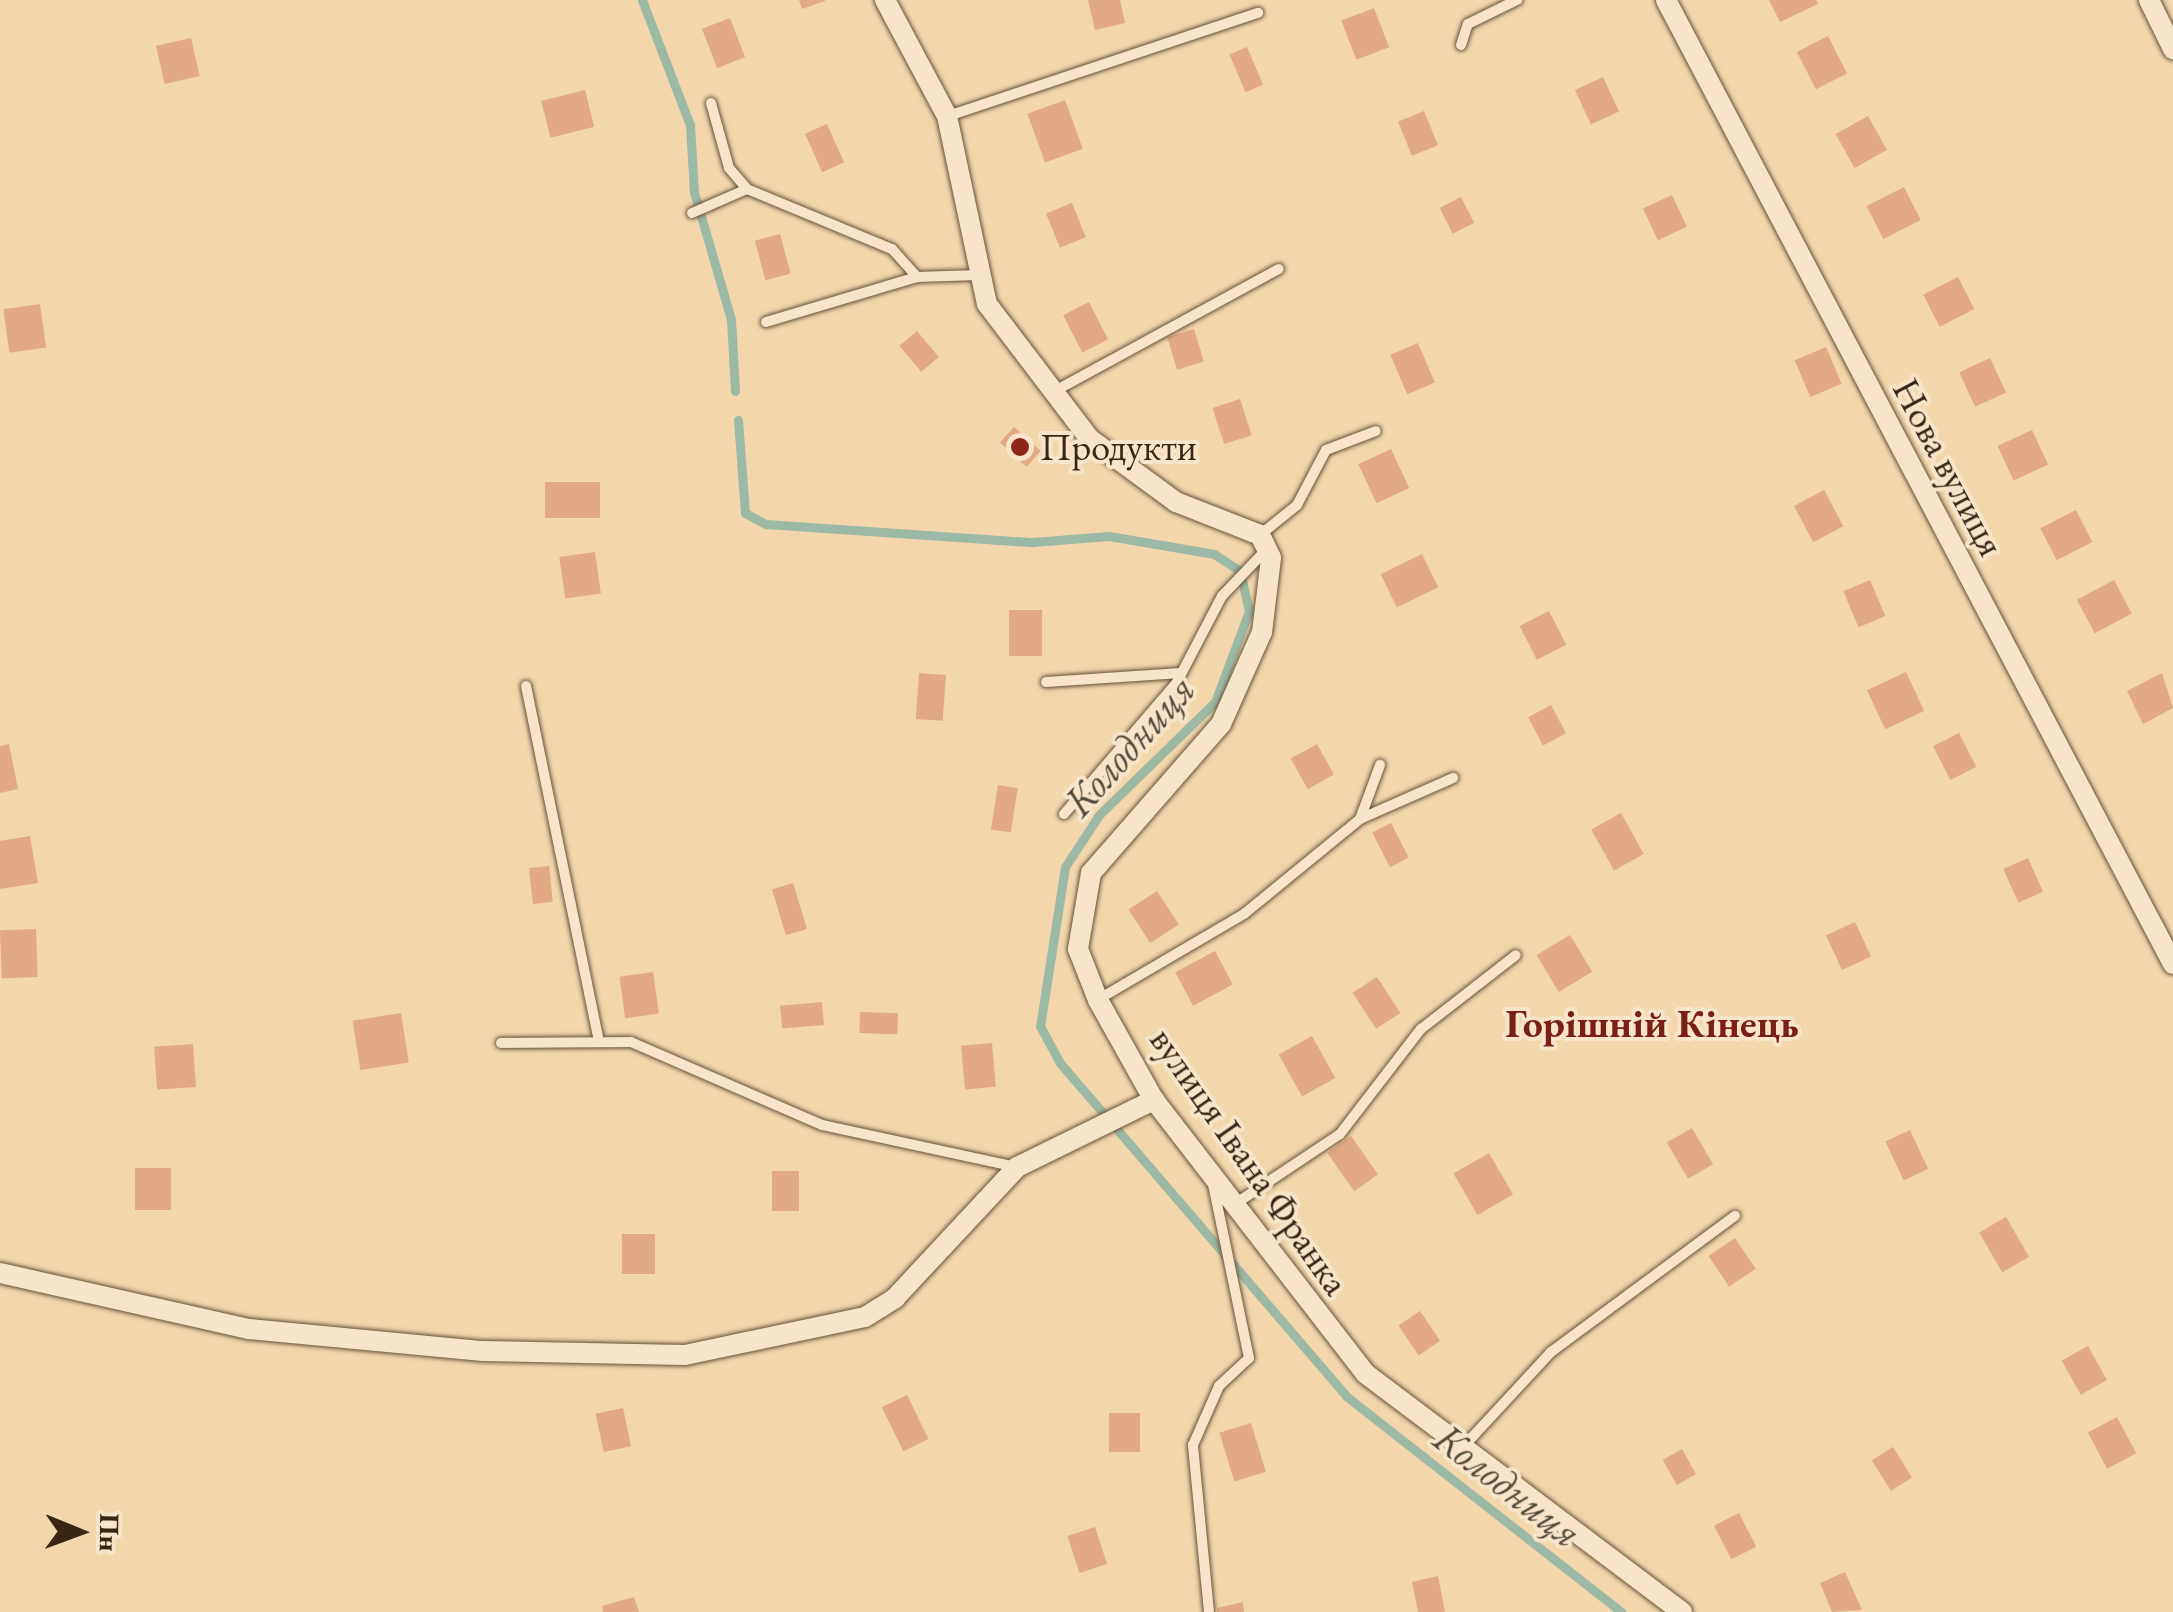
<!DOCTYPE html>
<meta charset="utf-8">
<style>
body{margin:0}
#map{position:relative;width:2173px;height:1612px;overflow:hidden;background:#f3d6ac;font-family:"EB Garamond",serif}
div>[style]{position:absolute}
.stream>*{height:9px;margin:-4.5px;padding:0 4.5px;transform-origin:4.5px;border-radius:4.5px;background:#9cb9a5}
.building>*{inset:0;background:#e1a984;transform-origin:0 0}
.roads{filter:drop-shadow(0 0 2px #675239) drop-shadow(0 0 2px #675239)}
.service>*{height:10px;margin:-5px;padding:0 5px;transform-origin:5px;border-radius:5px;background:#f7e4c9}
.minor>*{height:20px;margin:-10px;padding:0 10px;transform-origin:10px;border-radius:10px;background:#f7e4c9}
.dots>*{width:28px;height:28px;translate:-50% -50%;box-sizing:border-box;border:5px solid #f7e4c9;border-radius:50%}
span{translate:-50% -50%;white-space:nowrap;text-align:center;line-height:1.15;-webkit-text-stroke:8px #f7e4c9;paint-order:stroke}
.poi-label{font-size:38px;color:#382613}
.left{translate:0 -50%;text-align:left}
.street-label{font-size:38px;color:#382613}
.water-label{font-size:40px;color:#514b38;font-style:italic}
.neighbourhood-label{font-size:40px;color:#7a1f14;font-weight:700}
.north{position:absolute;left:30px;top:1482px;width:100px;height:100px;-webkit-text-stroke:8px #f7e4c9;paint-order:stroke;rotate:91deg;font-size:28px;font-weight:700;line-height:40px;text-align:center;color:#382613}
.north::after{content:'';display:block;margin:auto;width:35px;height:45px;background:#382613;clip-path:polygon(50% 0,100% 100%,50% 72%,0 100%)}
</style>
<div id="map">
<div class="stream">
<i style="left:642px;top:0;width:134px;rotate:69deg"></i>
<i style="left:690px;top:125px;width:67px;rotate:86.6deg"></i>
<i style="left:694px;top:192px;width:132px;rotate:73.8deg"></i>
<i style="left:731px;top:319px;width:72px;rotate:86.8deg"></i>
<i style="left:738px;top:420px;width:93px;rotate:85.7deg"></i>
<i style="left:745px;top:513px;width:24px;rotate:28deg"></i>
<i style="left:766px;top:524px;width:268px;rotate:3.9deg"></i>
<i style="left:1033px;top:542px;width:76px;rotate:-4.5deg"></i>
<i style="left:1109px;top:536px;width:107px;rotate:9.7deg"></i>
<i style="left:1214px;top:554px;width:31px;rotate:33deg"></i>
<i style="left:1240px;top:571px;width:41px;rotate:77.3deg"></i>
<i style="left:1249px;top:611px;width:97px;rotate:110.5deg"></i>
<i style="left:1215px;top:702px;width:162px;rotate:135.8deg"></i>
<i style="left:1099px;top:815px;width:62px;rotate:123.2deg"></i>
<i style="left:1065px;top:867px;width:161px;rotate:98.9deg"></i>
<i style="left:1040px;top:1026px;width:42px;rotate:61.6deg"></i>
<i style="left:1060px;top:1063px;width:439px;rotate:49.3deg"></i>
<i style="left:1346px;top:1396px;width:350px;rotate:38.1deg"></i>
</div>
<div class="building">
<i style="clip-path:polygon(799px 0,825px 0,825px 1px,802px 9px)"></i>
<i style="clip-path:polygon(1088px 0,1120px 0,1125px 23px,1095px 30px)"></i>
<i style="clip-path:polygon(1769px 0,1816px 0,1818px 4px,1780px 22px)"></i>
<i style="left:1374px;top:8px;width:42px;height:35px;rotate:69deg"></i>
<i style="left:730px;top:18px;width:42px;height:30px;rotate:69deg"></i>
<i style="left:1828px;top:36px;width:42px;height:35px;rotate:63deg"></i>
<i style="left:191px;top:38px;width:39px;height:36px;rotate:77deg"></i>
<i style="left:1247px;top:47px;width:41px;height:19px;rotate:67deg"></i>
<i style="left:1603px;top:77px;width:38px;height:31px;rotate:65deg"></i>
<i style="left:585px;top:90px;width:38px;height:45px;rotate:76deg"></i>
<i style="left:1065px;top:100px;width:52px;height:40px;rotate:70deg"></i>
<i style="left:1424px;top:111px;width:37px;height:28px;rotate:68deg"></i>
<i style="left:1868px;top:116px;width:39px;height:37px;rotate:61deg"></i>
<i style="left:827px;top:124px;width:42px;height:24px;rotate:66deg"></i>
<i style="left:1904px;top:187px;width:37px;height:42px;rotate:63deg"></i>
<i style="left:1672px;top:195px;width:35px;height:32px;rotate:65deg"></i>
<i style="left:1461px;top:197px;width:29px;height:24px;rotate:63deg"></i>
<i style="left:1072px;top:203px;width:37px;height:28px;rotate:68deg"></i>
<i style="left:780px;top:234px;width:41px;height:26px;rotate:75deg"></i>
<i style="left:1958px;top:277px;width:36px;height:39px;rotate:63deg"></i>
<i style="left:1089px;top:302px;width:42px;height:29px;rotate:63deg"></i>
<i style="left:40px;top:304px;width:44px;height:37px;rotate:82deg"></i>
<i style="left:1194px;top:329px;width:34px;height:28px;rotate:73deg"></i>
<i style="left:917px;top:331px;width:34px;height:23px;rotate:50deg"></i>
<i style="left:1418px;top:343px;width:43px;height:30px;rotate:67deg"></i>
<i style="left:1826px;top:347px;width:40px;height:34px;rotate:67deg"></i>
<i style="left:1990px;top:358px;width:38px;height:34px;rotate:65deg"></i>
<i style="left:1240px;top:399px;width:38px;height:29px;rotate:72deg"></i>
<i style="left:1014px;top:427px;width:36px;height:21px;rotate:42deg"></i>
<i style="left:2032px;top:430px;width:38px;height:38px;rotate:65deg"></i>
<i style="left:1391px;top:449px;width:43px;height:36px;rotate:65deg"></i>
<i style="left:545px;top:482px;width:55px;height:36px"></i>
<i style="left:1824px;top:490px;width:41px;height:34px;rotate:62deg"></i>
<i style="left:2076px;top:510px;width:36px;height:40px;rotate:63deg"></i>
<i style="left:595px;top:552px;width:42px;height:36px;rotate:82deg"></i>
<i style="left:1422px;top:554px;width:37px;height:46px;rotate:64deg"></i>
<i style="left:1870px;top:580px;width:39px;height:29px;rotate:67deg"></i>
<i style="left:2114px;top:580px;width:38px;height:42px;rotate:62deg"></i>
<i style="left:1009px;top:610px;width:33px;height:46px"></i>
<i style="left:1549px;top:611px;width:38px;height:33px;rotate:63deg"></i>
<i style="left:1906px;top:672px;width:43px;height:43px;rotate:65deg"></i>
<i style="left:919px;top:673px;width:27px;height:46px;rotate:4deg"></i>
<i style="clip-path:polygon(2162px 673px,2173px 708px,2143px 724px,2127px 691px)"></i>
<i style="left:1551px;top:705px;width:32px;height:26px;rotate:62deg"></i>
<i style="left:1959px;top:733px;width:38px;height:29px;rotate:63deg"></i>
<i style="clip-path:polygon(9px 744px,18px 789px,0 793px,0 746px)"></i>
<i style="left:1317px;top:744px;width:35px;height:30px;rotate:61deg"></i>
<i style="left:998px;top:785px;width:20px;height:45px;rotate:9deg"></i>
<i style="left:1621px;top:813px;width:47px;height:34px;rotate:61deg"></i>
<i style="left:1391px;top:823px;width:39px;height:21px;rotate:63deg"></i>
<i style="clip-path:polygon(30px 836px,38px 883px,0 889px,0 841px)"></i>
<i style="left:2028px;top:858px;width:37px;height:27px;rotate:66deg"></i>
<i style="left:549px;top:866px;width:36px;height:20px;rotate:84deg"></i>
<i style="left:793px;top:883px;width:48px;height:22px;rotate:73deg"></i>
<i style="left:1157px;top:891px;width:40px;height:34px;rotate:57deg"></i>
<i style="left:1855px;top:922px;width:38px;height:32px;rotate:65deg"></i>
<i style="left:36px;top:929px;width:48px;height:36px;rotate:88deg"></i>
<i style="left:1570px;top:935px;width:43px;height:39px;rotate:59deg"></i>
<i style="left:1215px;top:951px;width:38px;height:45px;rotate:62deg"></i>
<i style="left:653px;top:972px;width:42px;height:34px;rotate:82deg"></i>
<i style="left:1377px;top:977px;width:43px;height:29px;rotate:57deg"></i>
<i style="left:822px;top:1002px;width:23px;height:42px;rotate:85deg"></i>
<i style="left:860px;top:1012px;width:38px;height:21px;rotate:2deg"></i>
<i style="left:401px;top:1013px;width:50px;height:49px;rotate:81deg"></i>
<i style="left:1312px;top:1036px;width:48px;height:38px;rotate:61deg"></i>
<i style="left:992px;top:1043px;width:44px;height:31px;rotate:85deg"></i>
<i style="left:193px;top:1044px;width:43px;height:39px;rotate:86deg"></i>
<i style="left:1692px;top:1128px;width:42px;height:29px;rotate:60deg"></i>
<i style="left:1910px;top:1130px;width:43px;height:27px;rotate:65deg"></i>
<i style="left:1351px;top:1136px;width:47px;height:29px;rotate:55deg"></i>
<i style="left:1489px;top:1153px;width:48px;height:41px;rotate:60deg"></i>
<i style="left:135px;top:1168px;width:36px;height:42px"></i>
<i style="left:772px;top:1171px;width:27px;height:40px"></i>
<i style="left:2006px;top:1217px;width:46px;height:31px;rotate:60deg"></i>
<i style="left:622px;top:1234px;width:33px;height:40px"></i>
<i style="left:1735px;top:1238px;width:37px;height:32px;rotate:56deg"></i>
<i style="left:1420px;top:1311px;width:36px;height:26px;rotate:56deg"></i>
<i style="left:2088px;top:1346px;width:39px;height:30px;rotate:61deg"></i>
<i style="left:907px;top:1395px;width:49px;height:28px;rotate:64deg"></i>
<i style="left:623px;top:1408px;width:39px;height:28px;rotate:78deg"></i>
<i style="left:1109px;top:1413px;width:31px;height:39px"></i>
<i style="left:2117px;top:1417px;width:41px;height:33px;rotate:62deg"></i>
<i style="left:1251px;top:1423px;width:51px;height:33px;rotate:73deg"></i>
<i style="left:1893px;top:1447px;width:36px;height:25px;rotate:58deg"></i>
<i style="left:1682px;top:1449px;width:29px;height:22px;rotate:61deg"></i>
<i style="left:1739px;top:1513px;width:38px;height:28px;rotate:63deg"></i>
<i style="left:1095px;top:1527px;width:39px;height:29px;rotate:72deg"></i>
<i style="clip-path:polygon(1845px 1572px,1862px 1610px,1832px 1612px,1820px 1583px)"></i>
<i style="clip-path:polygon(1438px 1576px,1445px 1612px,1418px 1612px,1412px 1582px)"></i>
<i style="clip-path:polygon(634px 1597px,639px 1612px,603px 1612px,602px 1606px)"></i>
<i style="clip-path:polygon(1243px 1602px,1244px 1612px,1217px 1612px,1217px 1608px)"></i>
</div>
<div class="roads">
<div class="service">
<i style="left:1461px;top:45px;width:22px;rotate:-72deg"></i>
<i style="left:1468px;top:24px;width:55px;rotate:-26.1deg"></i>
<i style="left:711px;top:103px;width:67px;rotate:74.5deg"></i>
<i style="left:729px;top:168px;width:28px;rotate:49deg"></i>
<i style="left:747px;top:189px;width:157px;rotate:22.5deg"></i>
<i style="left:892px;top:249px;width:38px;rotate:48deg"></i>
<i style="left:917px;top:277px;width:61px;rotate:-1.9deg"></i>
<i style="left:948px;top:116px;width:327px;rotate:-18.4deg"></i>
<i style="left:692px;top:213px;width:60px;rotate:-23.6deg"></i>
<i style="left:766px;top:322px;width:158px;rotate:-16.6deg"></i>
<i style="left:1053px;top:392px;width:257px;rotate:-28.6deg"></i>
<i style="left:1260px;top:535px;width:48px;rotate:-39deg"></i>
<i style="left:1297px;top:505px;width:62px;rotate:-62.2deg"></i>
<i style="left:1326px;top:450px;width:53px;rotate:-20.8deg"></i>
<i style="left:1046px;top:682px;width:135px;rotate:-3.8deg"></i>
<i style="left:526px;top:686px;width:358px;rotate:78.4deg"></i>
<i style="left:1064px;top:814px;width:174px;rotate:-49.4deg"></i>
<i style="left:1177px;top:682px;width:97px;rotate:-62.4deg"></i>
<i style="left:1222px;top:596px;width:64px;rotate:-46.3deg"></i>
<i style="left:1360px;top:819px;width:58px;rotate:-69.7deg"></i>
<i style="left:1099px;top:999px;width:168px;rotate:-30.4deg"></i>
<i style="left:1244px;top:914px;width:150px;rotate:-39.3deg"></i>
<i style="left:1360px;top:819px;width:102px;rotate:-23.8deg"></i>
<i style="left:501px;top:1043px;width:130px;rotate:-0.4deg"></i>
<i style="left:631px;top:1042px;width:208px;rotate:23.5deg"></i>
<i style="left:822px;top:1125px;width:198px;rotate:12.2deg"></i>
<i style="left:1235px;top:1204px;width:126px;rotate:-33.7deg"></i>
<i style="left:1340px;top:1134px;width:133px;rotate:-52.4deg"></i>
<i style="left:1421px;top:1029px;width:120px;rotate:-37.9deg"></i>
<i style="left:1464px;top:1446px;width:128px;rotate:-47.2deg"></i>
<i style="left:1551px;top:1352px;width:229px;rotate:-36.5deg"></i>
<i style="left:1209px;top:1612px;width:168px;rotate:-95.5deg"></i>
<i style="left:1193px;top:1445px;width:64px;rotate:-66.2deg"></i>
<i style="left:1219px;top:1386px;width:41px;rotate:-43deg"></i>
<i style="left:1249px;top:1358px;width:178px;rotate:-101.7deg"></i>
</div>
<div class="minor">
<i style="left:885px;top:0;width:132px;rotate:61.9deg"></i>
<i style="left:947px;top:116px;width:192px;rotate:78deg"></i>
<i style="left:987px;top:304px;width:170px;rotate:52.7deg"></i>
<i style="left:1090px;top:439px;width:107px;rotate:36.2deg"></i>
<i style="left:1176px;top:502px;width:90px;rotate:21.4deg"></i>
<i style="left:1260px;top:535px;width:25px;rotate:64deg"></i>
<i style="left:1271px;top:558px;width:75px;rotate:96.9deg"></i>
<i style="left:1262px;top:632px;width:101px;rotate:114deg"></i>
<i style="left:1221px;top:724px;width:198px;rotate:131.1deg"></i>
<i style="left:1091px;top:873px;width:77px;rotate:99.7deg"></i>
<i style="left:1078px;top:949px;width:55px;rotate:68.6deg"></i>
<i style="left:1098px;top:1000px;width:115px;rotate:60.8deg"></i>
<i style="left:1154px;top:1100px;width:346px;rotate:52.3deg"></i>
<i style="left:1366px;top:1374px;width:396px;rotate:37deg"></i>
<i style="left:1666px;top:0;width:1089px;rotate:62.26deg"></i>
<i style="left:2149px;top:0;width:55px;rotate:63.9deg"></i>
<i style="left:0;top:1273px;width:255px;rotate:12.7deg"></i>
<i style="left:249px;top:1329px;width:235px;rotate:5.4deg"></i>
<i style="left:483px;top:1351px;width:202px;rotate:1.1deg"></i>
<i style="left:685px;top:1355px;width:184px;rotate:-11.9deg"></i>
<i style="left:865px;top:1317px;width:36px;rotate:-32deg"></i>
<i style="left:895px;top:1298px;width:179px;rotate:-47deg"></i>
<i style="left:1017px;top:1167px;width:153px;rotate:-26.1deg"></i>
</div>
</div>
<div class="dots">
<i style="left:1020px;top:447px;background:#8f2418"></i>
</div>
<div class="poi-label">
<span class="left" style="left:1040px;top:447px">Продукти</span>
</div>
<div class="street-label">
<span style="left:1949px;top:467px;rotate:62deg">Нова вулиця</span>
<span style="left:1250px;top:1161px;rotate:55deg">вулиця Івана Франка</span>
</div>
<div class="water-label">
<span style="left:1129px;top:745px;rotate:-48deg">Колодниця</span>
<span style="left:1508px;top:1485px;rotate:38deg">Колодниця</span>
</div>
<div class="neighbourhood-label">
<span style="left:1652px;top:1023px">Горішній Кінець</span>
</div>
<div class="north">Пн</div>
</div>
